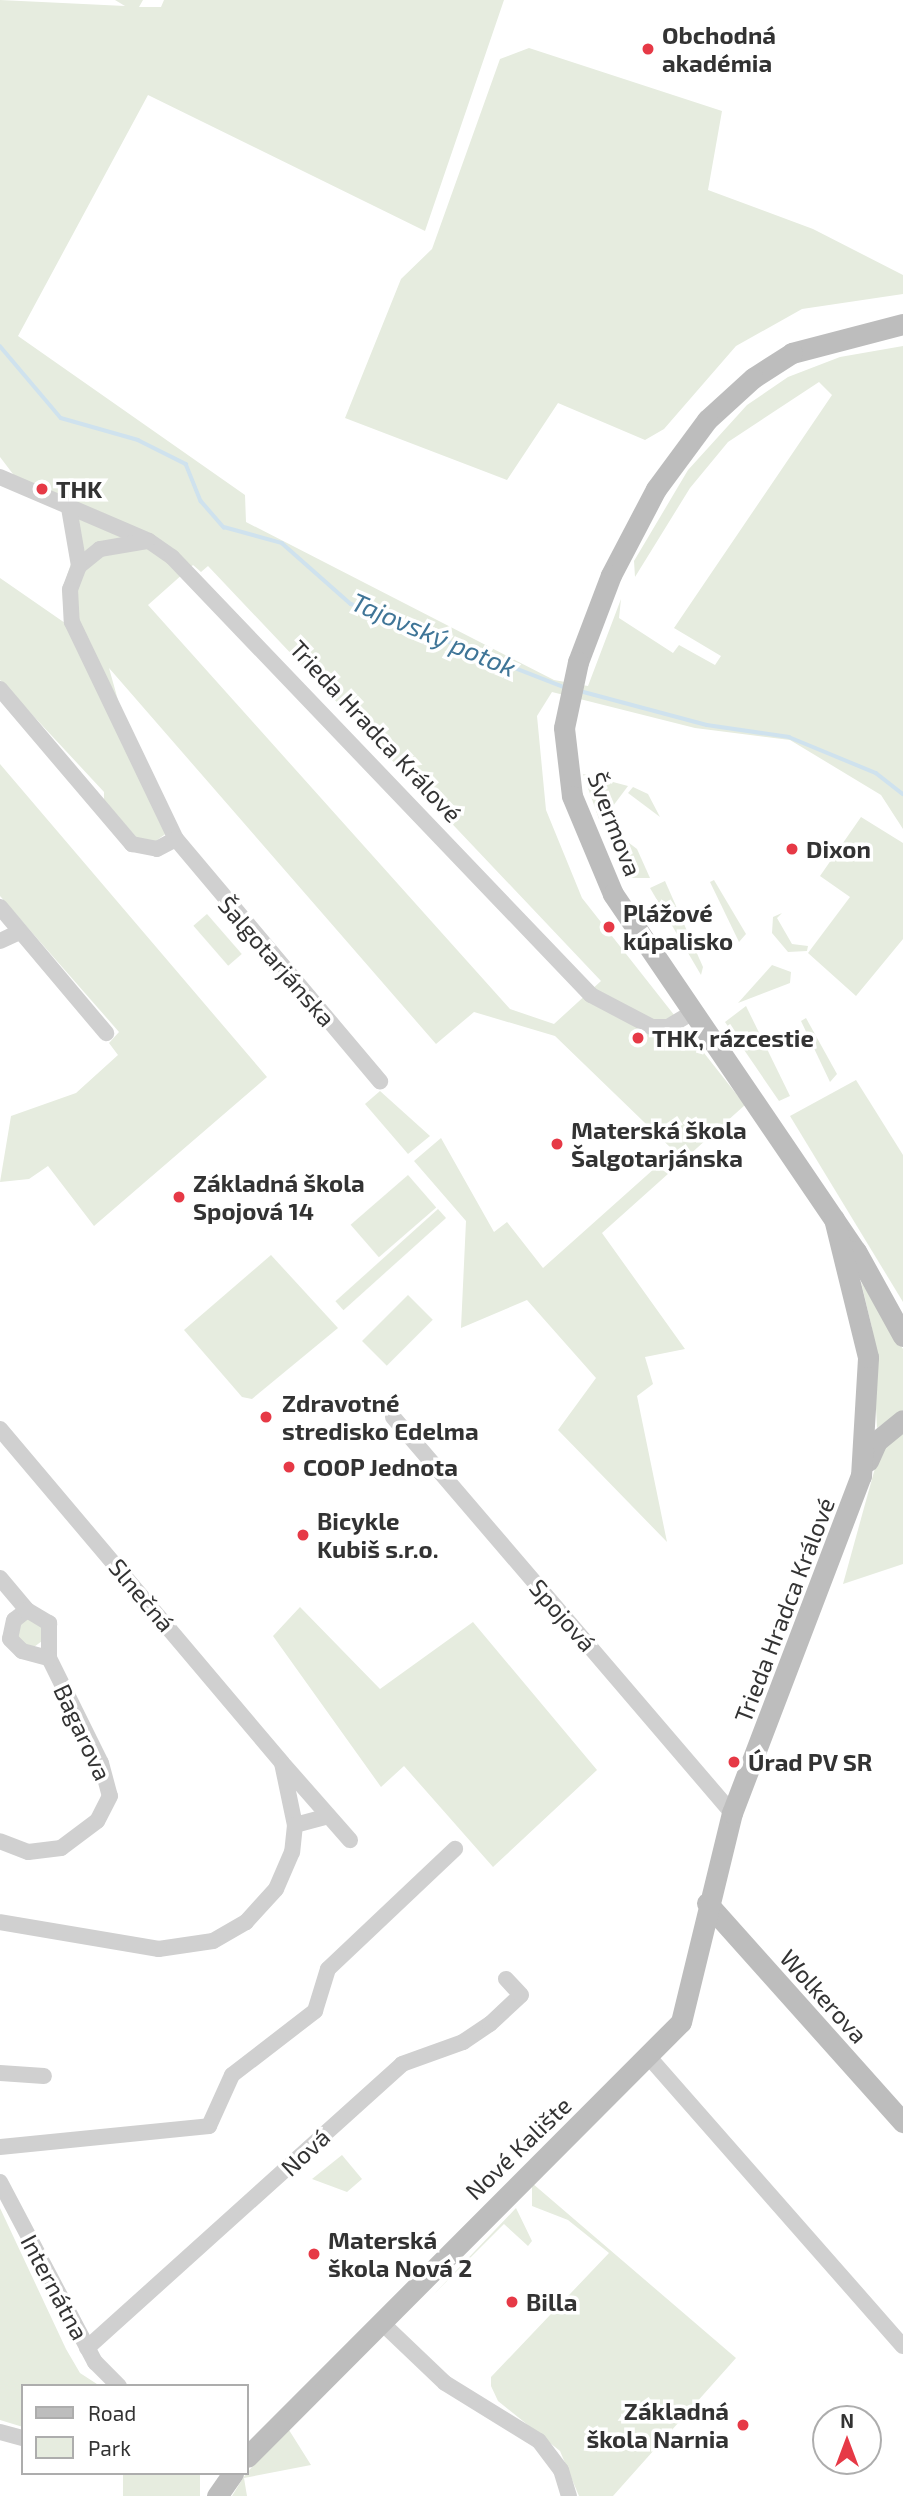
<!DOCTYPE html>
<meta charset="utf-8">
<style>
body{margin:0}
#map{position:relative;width:903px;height:2496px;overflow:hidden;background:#fff;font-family:"Exo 2",sans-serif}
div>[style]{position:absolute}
.green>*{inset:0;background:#e6ecdf;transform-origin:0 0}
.stream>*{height:3.5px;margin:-1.75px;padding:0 1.75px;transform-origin:1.75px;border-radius:1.75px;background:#cfe2ee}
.street>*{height:16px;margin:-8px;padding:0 8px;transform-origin:8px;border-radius:8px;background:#d0d0d0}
.secondary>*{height:21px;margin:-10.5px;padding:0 10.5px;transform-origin:10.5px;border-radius:10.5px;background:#bdbdbd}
.dots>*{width:19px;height:19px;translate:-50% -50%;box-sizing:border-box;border:4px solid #fff;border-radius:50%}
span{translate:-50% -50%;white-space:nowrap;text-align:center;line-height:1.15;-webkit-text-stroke:7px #fff;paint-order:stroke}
.poi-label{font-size:24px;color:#333;font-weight:700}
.left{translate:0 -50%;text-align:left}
.right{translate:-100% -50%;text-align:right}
.street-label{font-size:24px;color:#333}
.water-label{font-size:26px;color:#3f7597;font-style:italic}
.legend{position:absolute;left:21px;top:2384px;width:228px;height:91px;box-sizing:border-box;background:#fff;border:2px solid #adadad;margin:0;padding:9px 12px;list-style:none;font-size:21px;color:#333}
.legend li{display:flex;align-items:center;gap:14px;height:35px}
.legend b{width:35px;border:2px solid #adadad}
.north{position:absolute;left:812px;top:2405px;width:70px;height:70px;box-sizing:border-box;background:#fff;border:2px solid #adadad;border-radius:50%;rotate:0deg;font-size:19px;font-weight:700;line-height:28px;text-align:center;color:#333}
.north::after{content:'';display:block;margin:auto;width:24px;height:32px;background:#e63946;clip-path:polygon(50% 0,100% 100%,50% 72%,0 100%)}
</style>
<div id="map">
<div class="green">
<i style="clip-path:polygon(evenodd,0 0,125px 6px,115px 0,143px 0,139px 7px,161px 7px,164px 0,504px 0,425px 231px,148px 95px,18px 336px,245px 495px,246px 522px,554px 680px,588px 686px,621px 599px,619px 618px,673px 653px,679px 645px,715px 665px,721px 656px,674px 628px,832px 395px,819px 382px,728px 442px,690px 488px,635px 577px,634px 561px,688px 470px,747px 405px,788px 377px,840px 357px,903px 346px,903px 829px,881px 795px,790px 740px,695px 728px,552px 692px,537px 716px,546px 810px,582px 898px,745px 1105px,602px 1233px,685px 1349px,645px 1357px,653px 1384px,637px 1396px,667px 1542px,558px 1430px,596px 1378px,527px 1300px,461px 1328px,466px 1221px,414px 1161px,441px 1138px,494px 1232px,507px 1222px,543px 1268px,674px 1151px,555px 1036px,474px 1012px,436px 1044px,109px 668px,123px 718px,175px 827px,153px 843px,137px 838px,104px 800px,104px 792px,0 680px,0 578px,65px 623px,62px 590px,72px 561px,75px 503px,16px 478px,0 457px,0 0,193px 565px,201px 572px,208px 566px,601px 981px,554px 1024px,510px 1009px,148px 605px,193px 565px)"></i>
<i style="clip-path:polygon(529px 48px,722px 111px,708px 190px,813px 229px,903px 275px,903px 294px,802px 309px,736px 346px,664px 429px,645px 440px,558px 403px,507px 480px,345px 418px,401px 279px,432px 249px,500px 59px)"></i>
<i style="clip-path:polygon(0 764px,267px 1077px,94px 1226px,48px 1166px,29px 1179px,0 1182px,11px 1116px,76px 1093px,118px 1055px,109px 1043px,119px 1032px,0 896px)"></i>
<i style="clip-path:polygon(583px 774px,628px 786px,604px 818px,599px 819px)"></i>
<i style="clip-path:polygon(633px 787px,648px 794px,660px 817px,628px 793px)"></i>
<i style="clip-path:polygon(861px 817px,903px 843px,903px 939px,856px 996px,808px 953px,850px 897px,820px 876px)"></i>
<i style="clip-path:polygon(604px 824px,637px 849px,650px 878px,630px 878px)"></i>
<i style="clip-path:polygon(714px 880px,746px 934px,739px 942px,710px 882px)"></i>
<i style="clip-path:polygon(665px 881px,703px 967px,701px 975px,650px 888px)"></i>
<i style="clip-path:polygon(782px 913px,777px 918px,792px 944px,808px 946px,807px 951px,788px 952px,772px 933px,773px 917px)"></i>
<i style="left:207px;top:914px;width:53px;height:18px;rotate:49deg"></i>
<i style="clip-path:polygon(772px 965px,791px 972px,790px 983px,738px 1003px)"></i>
<i style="clip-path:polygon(746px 1006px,790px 1096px,779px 1101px,725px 1022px)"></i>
<i style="clip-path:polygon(806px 1018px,837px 1074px,830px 1082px,801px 1021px)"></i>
<i style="clip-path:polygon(856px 1080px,903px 1155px,903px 1302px,790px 1116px)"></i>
<i style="clip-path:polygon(380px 1091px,430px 1136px,408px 1154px,365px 1104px)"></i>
<i style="left:408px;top:1175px;width:43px;height:76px;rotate:49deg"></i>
<i style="left:438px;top:1209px;width:12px;height:138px;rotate:48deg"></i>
<i style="clip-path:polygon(271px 1255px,338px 1328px,252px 1399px,242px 1397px,184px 1330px)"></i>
<i style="clip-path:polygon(861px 1282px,903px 1349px,903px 1410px,877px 1428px,872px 1328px)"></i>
<i style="left:408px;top:1295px;width:35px;height:65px;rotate:45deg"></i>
<i style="clip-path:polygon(903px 1427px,903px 1564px,843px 1584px,880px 1450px)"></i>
<i style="clip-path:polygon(300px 1607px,380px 1689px,473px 1622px,597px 1770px,493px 1867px,404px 1766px,381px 1787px,273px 1636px)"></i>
<i style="clip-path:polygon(25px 1617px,43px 1624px,42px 1641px,34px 1647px,19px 1644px,15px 1628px)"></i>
<i style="clip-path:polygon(342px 2155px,362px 2179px,347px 2192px,312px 2179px)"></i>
<i style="clip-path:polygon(532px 2183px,736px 2358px,613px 2496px,579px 2496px,560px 2451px,498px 2401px,491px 2386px,491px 2377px,609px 2253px,568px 2220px,532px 2206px)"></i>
<i style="clip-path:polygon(0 2208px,66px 2349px,80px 2373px,100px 2386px,23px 2386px,23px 2427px,0 2420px)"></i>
<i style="clip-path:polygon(516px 2208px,532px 2241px,528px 2246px,504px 2224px,435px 2293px)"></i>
<i style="clip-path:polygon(289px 2430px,311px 2465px,244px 2478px,247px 2496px,232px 2496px,243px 2478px,265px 2451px)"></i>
<i style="left:123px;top:2473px;width:77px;height:23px"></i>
</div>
<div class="stream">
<i style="left:0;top:346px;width:94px;rotate:49.7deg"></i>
<i style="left:61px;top:418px;width:80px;rotate:15.9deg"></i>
<i style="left:138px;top:440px;width:54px;rotate:26.6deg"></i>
<i style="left:186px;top:464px;width:40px;rotate:68deg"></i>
<i style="left:201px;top:501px;width:35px;rotate:49deg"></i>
<i style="left:224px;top:527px;width:60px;rotate:15.4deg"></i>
<i style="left:282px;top:543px;width:92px;rotate:41.5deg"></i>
<i style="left:351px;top:604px;width:231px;rotate:21.3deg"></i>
<i style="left:580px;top:691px;width:131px;rotate:15deg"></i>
<i style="left:707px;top:725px;width:83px;rotate:8.3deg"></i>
<i style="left:789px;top:737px;width:94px;rotate:22.5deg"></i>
<i style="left:876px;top:773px;width:34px;rotate:38deg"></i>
</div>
<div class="street">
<i style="left:0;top:477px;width:162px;rotate:23.2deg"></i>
<i style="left:149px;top:541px;width:28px;rotate:35deg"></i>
<i style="left:172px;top:557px;width:606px;rotate:46.27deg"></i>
<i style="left:591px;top:995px;width:69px;rotate:27.7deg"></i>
<i style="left:652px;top:1027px;width:16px"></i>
<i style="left:668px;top:1027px;width:31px;rotate:-31deg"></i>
<i style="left:69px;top:508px;width:59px;rotate:80.2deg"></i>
<i style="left:147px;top:541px;width:48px;rotate:170.3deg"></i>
<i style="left:100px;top:549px;width:27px;rotate:141deg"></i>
<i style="left:79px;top:566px;width:25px;rotate:111deg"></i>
<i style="left:70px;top:589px;width:33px;rotate:87deg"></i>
<i style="left:72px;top:622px;width:241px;rotate:64.4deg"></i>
<i style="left:176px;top:839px;width:317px;rotate:49.9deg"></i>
<i style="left:0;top:689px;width:204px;rotate:49.6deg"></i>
<i style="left:132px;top:844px;width:25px;rotate:11deg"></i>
<i style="left:157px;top:849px;width:21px;rotate:-28deg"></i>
<i style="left:0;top:907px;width:165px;rotate:49.9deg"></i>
<i style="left:0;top:941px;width:21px;rotate:-25deg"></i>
<i style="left:393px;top:1417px;width:521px;rotate:49.43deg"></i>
<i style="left:0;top:1429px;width:437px;rotate:49.8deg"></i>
<i style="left:282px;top:1763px;width:63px;rotate:78.2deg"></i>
<i style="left:295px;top:1825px;width:27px;rotate:96deg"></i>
<i style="left:292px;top:1852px;width:40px;rotate:113.4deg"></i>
<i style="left:276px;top:1889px;width:45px;rotate:132.3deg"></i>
<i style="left:246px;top:1922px;width:38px;rotate:150deg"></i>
<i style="left:213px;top:1941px;width:55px;rotate:171.6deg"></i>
<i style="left:159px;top:1949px;width:161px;rotate:-170.4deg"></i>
<i style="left:0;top:1578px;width:42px;rotate:49.8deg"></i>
<i style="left:27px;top:1610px;width:26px;rotate:31deg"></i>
<i style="left:49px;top:1623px;width:35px;rotate:90deg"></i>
<i style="left:49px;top:1658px;width:117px;rotate:63.7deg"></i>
<i style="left:101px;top:1763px;width:34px;rotate:75deg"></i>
<i style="left:110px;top:1796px;width:28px;rotate:117deg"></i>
<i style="left:97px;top:1821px;width:45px;rotate:143.1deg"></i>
<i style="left:61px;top:1848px;width:33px;rotate:173deg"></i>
<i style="left:28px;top:1852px;width:30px;rotate:-159deg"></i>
<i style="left:27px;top:1610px;width:16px;rotate:142deg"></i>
<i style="left:14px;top:1620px;width:19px;rotate:102deg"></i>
<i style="left:10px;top:1639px;width:17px;rotate:45deg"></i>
<i style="left:22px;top:1651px;width:28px;rotate:15deg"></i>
<i style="left:284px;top:1765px;width:100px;rotate:48.7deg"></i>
<i style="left:295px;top:1825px;width:34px;rotate:-15deg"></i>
<i style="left:648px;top:2056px;width:386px;rotate:48.7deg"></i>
<i style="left:0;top:2073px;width:44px;rotate:3.9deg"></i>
<i style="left:0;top:2147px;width:210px;rotate:-5.7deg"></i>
<i style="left:209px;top:2126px;width:56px;rotate:-65.7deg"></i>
<i style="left:232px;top:2075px;width:105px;rotate:-37.6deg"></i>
<i style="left:315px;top:2011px;width:44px;rotate:-72.8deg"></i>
<i style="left:328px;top:1969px;width:175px;rotate:-43.4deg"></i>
<i style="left:0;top:2182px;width:204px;rotate:62.2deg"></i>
<i style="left:95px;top:2362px;width:34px;rotate:45deg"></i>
<i style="left:381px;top:2322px;width:88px;rotate:43.6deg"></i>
<i style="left:445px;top:2383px;width:110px;rotate:31.7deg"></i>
<i style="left:539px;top:2441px;width:36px;rotate:53deg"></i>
<i style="left:561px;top:2470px;width:27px;rotate:73deg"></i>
<i style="left:87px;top:2348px;width:424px;rotate:-42deg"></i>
<i style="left:402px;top:2064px;width:65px;rotate:-19.8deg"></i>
<i style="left:463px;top:2042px;width:32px;rotate:-34deg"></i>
<i style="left:490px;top:2024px;width:42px;rotate:-43.1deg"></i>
<i style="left:521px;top:1995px;width:22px;rotate:-133deg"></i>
<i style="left:0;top:2432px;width:24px;rotate:15deg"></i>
</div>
<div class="secondary">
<i style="left:903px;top:324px;width:115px;rotate:165.4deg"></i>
<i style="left:792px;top:353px;width:46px;rotate:147.3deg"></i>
<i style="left:753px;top:378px;width:62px;rotate:137.6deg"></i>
<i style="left:707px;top:420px;width:86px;rotate:126.5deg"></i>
<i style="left:656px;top:489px;width:97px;rotate:117.6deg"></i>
<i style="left:611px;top:575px;width:93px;rotate:110.8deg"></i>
<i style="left:578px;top:662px;width:67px;rotate:102deg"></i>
<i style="left:564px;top:728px;width:68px;rotate:83.3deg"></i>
<i style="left:572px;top:796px;width:106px;rotate:67.3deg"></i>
<i style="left:613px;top:894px;width:432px;rotate:55.8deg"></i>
<i style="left:856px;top:1251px;width:97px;rotate:61.1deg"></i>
<i style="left:868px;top:1461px;width:22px;rotate:-66deg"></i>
<i style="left:877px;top:1441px;width:33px;rotate:-39deg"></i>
<i style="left:707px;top:1903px;width:294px;rotate:48.2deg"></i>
<i style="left:247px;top:2457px;width:614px;rotate:-45.07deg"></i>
<i style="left:681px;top:2022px;width:215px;rotate:-76.3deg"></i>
<i style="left:732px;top:1813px;width:361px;rotate:-69.1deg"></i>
<i style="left:861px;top:1476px;width:119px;rotate:-86.6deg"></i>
<i style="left:868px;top:1357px;width:142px;rotate:-103.8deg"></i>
<i style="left:217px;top:2496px;width:28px;rotate:-55deg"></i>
</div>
<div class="dots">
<i style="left:648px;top:49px;background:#e63946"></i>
<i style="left:42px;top:489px;background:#e63946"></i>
<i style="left:792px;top:849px;background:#e63946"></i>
<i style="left:609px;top:927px;background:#e63946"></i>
<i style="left:638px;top:1038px;background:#e63946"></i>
<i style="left:557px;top:1144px;background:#e63946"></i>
<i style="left:179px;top:1197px;background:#e63946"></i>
<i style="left:266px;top:1417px;background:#e63946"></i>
<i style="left:289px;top:1467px;background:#e63946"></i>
<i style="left:303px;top:1535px;background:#e63946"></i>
<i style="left:734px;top:1762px;background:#e63946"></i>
<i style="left:314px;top:2254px;background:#e63946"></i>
<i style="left:512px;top:2302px;background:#e63946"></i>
<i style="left:743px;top:2425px;background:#e63946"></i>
</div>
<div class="poi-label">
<span class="left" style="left:662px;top:49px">Obchodná<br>akadémia</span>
<span class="left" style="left:56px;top:489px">THK</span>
<span class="left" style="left:806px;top:849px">Dixon</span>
<span class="left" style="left:623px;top:927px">Plážové<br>kúpalisko</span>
<span class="left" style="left:652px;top:1038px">THK, rázcestie</span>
<span class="left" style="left:571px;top:1144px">Materská škola<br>Šalgotarjánska</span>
<span class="left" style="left:193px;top:1197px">Základná škola<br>Spojová 14</span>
<span class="left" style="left:282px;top:1417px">Zdravotné<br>stredisko Edelma</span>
<span class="left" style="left:303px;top:1467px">COOP Jednota</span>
<span class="left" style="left:317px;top:1535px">Bicykle<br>Kubiš s.r.o.</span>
<span class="left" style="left:748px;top:1762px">Úrad PV SR</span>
<span class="left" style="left:328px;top:2254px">Materská<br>škola Nová 2</span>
<span class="left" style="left:526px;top:2302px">Billa</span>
<span class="right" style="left:729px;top:2425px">Základná<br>škola Narnia</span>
</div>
<div class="street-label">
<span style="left:376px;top:731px;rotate:47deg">Trieda Hradca Králové</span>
<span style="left:615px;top:824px;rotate:69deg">Švermova</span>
<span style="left:277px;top:961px;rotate:49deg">Šalgotarjánska</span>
<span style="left:142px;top:1595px;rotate:50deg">Slnečná</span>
<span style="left:784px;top:1610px;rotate:-69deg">Trieda Hradca Králové</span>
<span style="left:563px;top:1615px;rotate:49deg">Spojová</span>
<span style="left:83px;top:1732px;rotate:65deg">Bagarova</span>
<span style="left:824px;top:1996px;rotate:48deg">Wolkerova</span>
<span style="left:518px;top:2148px;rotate:-44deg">Nové Kalište</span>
<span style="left:305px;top:2152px;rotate:-43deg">Nová</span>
<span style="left:55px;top:2287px;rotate:62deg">Internátna</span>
</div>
<div class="water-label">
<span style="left:434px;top:634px;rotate:23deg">Tajovský potok</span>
</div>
<ul class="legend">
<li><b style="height:9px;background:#bdbdbd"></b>Road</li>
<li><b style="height:19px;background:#e6ecdf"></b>Park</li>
</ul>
<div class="north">N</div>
</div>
